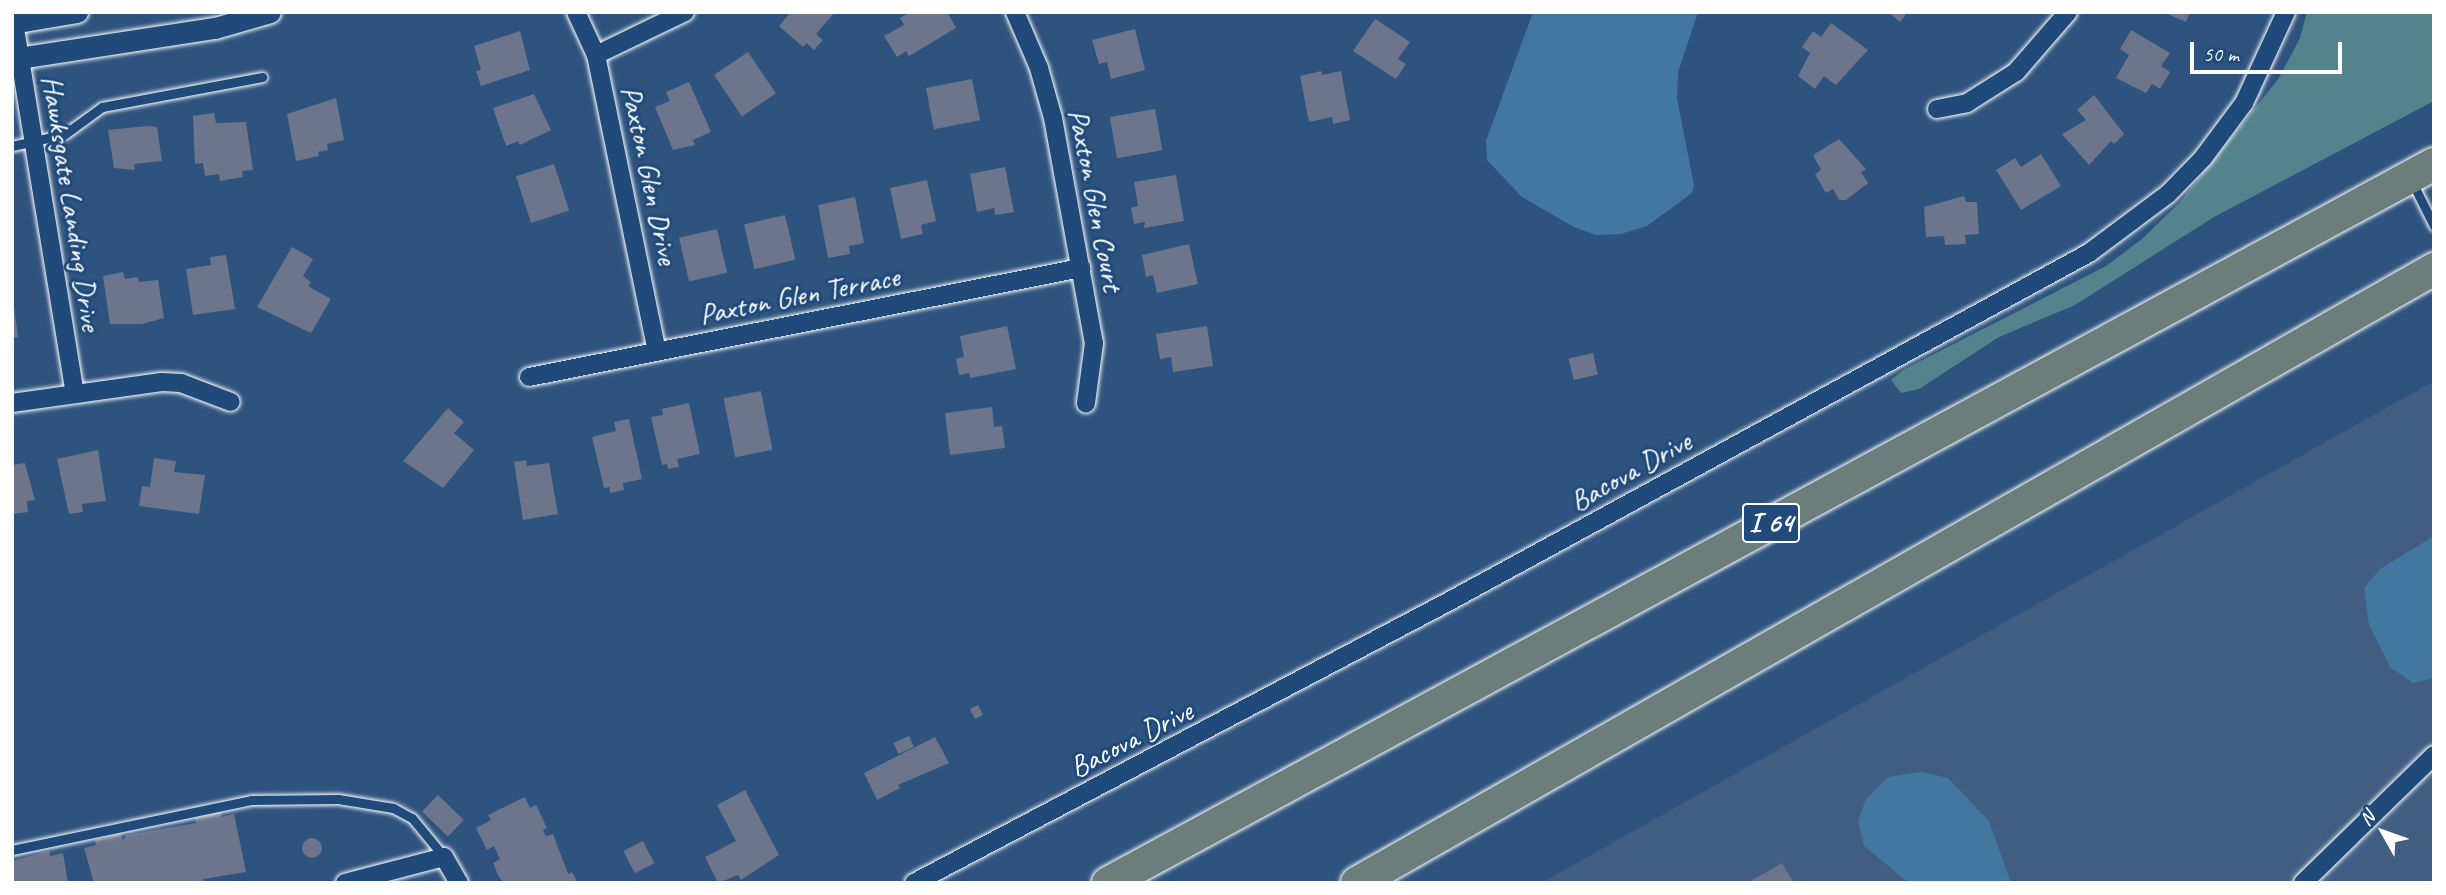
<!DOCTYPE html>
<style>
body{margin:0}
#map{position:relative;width:2446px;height:895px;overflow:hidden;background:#2e537e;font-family:Caveat,sans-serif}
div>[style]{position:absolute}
.built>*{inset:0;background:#415d82}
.green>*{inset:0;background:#54838d}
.water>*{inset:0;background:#42789f}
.building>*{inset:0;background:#6c758c;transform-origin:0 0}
.round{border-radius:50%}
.roads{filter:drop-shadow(0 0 2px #fff) drop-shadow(0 0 2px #fff)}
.service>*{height:9px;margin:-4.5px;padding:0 4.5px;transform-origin:4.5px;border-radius:4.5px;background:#1f4a7a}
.minor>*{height:18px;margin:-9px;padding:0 9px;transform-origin:9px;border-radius:9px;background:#1f4a7a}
.tertiary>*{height:21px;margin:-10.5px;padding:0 10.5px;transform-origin:10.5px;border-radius:10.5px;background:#1f4a7a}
.motorway>*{height:32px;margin:-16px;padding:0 16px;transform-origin:16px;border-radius:16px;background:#6c7e7c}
span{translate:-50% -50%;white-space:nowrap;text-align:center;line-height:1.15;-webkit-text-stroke:6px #1f4a7a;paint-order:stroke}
.shield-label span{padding:2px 5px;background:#1f4a7a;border:2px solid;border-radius:5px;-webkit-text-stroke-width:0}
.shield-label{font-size:28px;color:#fff;font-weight:700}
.street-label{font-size:30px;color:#fff}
.frame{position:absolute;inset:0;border:14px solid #fff;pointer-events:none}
.north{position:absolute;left:2348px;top:797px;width:70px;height:70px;-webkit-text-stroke:5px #1f4a7a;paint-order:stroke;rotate:310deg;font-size:19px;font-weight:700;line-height:28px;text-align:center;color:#fff}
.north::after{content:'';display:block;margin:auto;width:24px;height:32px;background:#fff;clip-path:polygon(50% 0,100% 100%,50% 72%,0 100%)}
.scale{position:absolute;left:2190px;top:42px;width:152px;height:32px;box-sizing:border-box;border:4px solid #fff;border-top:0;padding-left:9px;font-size:21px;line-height:24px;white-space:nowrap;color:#fff;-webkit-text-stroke:5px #1f4a7a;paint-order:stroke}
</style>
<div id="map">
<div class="built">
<i style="clip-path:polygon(2434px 381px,2434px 883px,1541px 883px)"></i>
</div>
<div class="green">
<i style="clip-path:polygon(2307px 12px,2434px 12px,2434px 101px,2214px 217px,2075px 305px,1999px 337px,1919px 389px,1901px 393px,1891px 380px,1903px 370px,2106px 266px,2142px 239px,2179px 203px,2279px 78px,2300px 38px)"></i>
</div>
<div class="water">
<i style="clip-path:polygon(1533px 12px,1698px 12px,1678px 72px,1677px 99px,1694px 185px,1692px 193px,1647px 226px,1621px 234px,1596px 235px,1574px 227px,1522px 197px,1487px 160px,1486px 141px)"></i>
<i style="clip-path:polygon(2434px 536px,2434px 678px,2413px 683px,2390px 667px,2369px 625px,2364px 588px,2380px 569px)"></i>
<i style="clip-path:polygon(1921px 772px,1948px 778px,1989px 821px,2011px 883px,1909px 883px,1864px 846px,1858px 821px,1866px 799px,1888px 777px)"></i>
</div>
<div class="building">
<i style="clip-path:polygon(791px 12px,835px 12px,816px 34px,823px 40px,814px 50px,807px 43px,803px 47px,779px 26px)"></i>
<i style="clip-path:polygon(910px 12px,947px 12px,956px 28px,909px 56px,906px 51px,897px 57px,884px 36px,904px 25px,900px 18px)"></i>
<i style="clip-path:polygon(1888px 12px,1908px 12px,1900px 22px)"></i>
<i style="clip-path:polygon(2163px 12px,2190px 12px,2186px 22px)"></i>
<i style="clip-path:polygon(1375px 19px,1410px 42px,1398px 59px,1406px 64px,1396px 79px,1353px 51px)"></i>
<i style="clip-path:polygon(1831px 23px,1868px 50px,1836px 85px,1824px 76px,1815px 89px,1798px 76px,1810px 53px,1802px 47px,1813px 31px,1821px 37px)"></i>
<i style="clip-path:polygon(1135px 29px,1145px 70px,1111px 79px,1107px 62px,1099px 64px,1092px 40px)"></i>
<i style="clip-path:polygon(2131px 30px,2170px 53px,2161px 66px,2170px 72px,2160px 89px,2152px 84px,2146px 93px,2116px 78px,2129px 55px,2120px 49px)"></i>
<i style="clip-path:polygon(520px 31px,530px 70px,481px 86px,476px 71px,481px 70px,474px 46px)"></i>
<i style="left:748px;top:52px;width:50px;height:41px;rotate:56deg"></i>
<i style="clip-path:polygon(1321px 71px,1322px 75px,1341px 71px,1350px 120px,1333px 124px,1332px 117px,1309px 122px,1300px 76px)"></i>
<i style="left:972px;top:79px;width:42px;height:47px;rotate:79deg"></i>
<i style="clip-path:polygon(689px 82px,711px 132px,693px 140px,695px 145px,673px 150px,655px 107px,670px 101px,666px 92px)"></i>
<i style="clip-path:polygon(534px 94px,551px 130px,520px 145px,518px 141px,506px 146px,493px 108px)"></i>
<i style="clip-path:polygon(2094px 95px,2124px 134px,2114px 144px,2111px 141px,2089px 165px,2062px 134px,2086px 120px,2077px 110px)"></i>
<i style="clip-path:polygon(336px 98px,344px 140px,327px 144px,328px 150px,318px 152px,319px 156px,296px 161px,287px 114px)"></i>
<i style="left:1155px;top:109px;width:42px;height:46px;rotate:80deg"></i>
<i style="clip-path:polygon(214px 113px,216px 123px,246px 122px,253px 170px,242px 171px,243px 177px,220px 181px,219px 174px,205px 176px,203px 163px,195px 164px,193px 116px)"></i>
<i style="clip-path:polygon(147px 126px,157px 127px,162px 161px,134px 164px,135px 170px,114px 168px,108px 130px)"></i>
<i style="clip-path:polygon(1839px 139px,1866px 169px,1861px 172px,1868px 183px,1846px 200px,1839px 200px,1833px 189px,1826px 193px,1815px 174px,1821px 170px,1813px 155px)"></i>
<i style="clip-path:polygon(2041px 154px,2061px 186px,2021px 210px,1996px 170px,2015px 158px,2021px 167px)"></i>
<i style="left:554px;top:164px;width:49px;height:40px;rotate:72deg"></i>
<i style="clip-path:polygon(1005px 167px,1014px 212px,995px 215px,994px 208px,977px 212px,970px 174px)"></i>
<i style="clip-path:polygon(1176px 175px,1184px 221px,1144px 228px,1145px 222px,1134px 224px,1131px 208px,1138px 206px,1134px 182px)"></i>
<i style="clip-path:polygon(927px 180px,936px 221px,921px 225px,923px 234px,901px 239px,890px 188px)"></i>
<i style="clip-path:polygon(1964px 196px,1966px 202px,1977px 202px,1979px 234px,1965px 235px,1966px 244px,1945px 245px,1944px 236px,1926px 237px,1924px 207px)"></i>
<i style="clip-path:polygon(855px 197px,864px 243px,849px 246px,850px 254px,828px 258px,818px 205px)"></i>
<i style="left:785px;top:215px;width:46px;height:42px;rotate:77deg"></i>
<i style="left:717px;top:229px;width:45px;height:39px;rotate:77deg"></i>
<i style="clip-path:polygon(1189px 244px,1198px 284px,1157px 293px,1153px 275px,1146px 277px,1142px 255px)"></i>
<i style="clip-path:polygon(292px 247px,313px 259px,303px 276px,311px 282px,308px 286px,331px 299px,311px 333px,257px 307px)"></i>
<i style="clip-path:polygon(226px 255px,235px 309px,193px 315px,186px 269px,211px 265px,210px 257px)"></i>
<i style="clip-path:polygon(123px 272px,125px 279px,138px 277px,139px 282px,158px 280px,164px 318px,142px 324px,110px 324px,103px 276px)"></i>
<i style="clip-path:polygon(14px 307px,18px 337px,12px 338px,12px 308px)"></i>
<i style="clip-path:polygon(1007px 326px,1016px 369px,970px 378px,969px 373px,959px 375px,956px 359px,964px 357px,960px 336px)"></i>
<i style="clip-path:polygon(1207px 326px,1213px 366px,1173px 372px,1171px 357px,1160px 359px,1156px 334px)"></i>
<i style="left:1593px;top:353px;width:22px;height:25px;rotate:77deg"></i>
<i style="left:761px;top:391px;width:60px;height:38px;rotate:79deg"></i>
<i style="clip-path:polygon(689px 403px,700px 454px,677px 459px,679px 467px,668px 469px,667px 464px,662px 465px,651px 417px,663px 415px,662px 409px)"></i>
<i style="clip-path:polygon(992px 407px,994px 427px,1002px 426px,1005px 448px,950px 455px,945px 413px)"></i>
<i style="clip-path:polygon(448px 408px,464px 422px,454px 433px,474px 450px,443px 488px,403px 461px)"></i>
<i style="clip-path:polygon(629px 419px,642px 479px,623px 483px,624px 490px,610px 493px,610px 487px,604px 488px,592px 437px,616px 431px,614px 422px)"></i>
<i style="clip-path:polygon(98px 450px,106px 501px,82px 504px,83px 512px,69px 514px,57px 459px)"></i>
<i style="clip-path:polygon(154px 458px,176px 461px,174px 472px,205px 475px,199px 514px,139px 506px,142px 486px,150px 487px)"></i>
<i style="clip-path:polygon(526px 460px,527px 466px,549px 463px,558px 514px,523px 520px,514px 462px)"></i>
<i style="clip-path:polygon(25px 463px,35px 500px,27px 501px,28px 512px,14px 514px,12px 465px)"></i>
<i style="left:978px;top:705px;width:11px;height:9px;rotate:63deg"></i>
<i style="left:909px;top:736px;width:12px;height:17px;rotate:66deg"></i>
<i style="clip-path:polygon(935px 737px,949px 763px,898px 785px,900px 788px,877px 800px,864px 773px)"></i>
<i style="clip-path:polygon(745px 790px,779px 855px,741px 880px,738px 875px,718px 883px,705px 857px,736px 841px,717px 805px)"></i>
<i style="left:438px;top:795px;width:36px;height:23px;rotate:44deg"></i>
<i style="clip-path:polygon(525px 797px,530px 808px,536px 805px,547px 828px,543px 830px,546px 836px,553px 834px,568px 874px,572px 872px,578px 883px,504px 883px,499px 877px,493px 863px,500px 859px,494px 846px,487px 850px,476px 828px,491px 820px,488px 815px)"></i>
<i style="clip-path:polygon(221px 812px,222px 817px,234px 814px,246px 872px,203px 879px,204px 883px,94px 883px,84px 848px,96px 845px,95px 840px,121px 834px,123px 840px,127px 835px,196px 823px,195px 818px)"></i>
<i class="round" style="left:302px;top:838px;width:20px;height:20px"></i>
<i style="left:643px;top:841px;width:25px;height:22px;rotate:63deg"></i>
<i style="clip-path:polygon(49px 851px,50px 856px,63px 853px,68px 883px,12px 883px,12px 861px)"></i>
<i style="clip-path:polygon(1782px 863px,1794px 883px,1747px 883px)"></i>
</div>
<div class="roads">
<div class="service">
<i style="left:12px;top:146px;width:54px;rotate:-12.8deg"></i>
<i style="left:65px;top:134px;width:46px;rotate:-36.1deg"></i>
<i style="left:102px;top:107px;width:163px;rotate:-10.6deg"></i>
<i style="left:2412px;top:182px;width:49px;rotate:63.4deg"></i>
<i style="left:12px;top:850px;width:244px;rotate:-11.8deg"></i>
<i style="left:251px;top:800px;width:87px;rotate:-0.7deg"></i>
<i style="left:338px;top:799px;width:56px;rotate:9.3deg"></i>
<i style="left:393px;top:808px;width:21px;rotate:28deg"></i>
<i style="left:412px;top:818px;width:50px;rotate:50.6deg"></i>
</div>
<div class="minor">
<i style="left:576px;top:12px;width:47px;rotate:65.1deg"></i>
<i style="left:596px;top:55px;width:303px;rotate:78.4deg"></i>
<i style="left:1015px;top:12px;width:61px;rotate:66.8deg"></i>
<i style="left:1039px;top:68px;width:52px;rotate:74.4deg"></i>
<i style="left:1053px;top:118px;width:229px;rotate:79.7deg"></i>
<i style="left:1094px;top:343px;width:61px;rotate:97.6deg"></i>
<i style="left:14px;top:22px;width:376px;rotate:80.7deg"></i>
<i style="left:596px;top:55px;width:99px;rotate:-25.8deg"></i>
<i style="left:1937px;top:109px;width:31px;rotate:-11deg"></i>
<i style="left:1967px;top:103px;width:58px;rotate:-32.3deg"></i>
<i style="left:2016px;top:72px;width:79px;rotate:-49.1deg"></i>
<i style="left:529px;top:377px;width:563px;rotate:-11.17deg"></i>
<i style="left:12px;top:403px;width:151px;rotate:-8deg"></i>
<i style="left:162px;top:382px;width:19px;rotate:3deg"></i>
<i style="left:181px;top:383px;width:53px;rotate:20.8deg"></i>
<i style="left:345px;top:883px;width:102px;rotate:-14.7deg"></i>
<i style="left:444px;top:857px;width:30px;rotate:60deg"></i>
<i style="left:914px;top:883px;width:601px;rotate:-27.76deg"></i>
<i style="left:1446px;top:603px;width:732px;rotate:-28.56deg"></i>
<i style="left:2089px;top:253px;width:99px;rotate:-36.8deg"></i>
<i style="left:2168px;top:194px;width:50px;rotate:-45.8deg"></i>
<i style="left:2203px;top:158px;width:69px;rotate:-53.3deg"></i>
<i style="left:2244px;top:103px;width:100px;rotate:-65.2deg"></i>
<i style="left:2303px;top:883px;width:183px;rotate:-44.3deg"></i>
</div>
<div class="tertiary">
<i style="left:12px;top:23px;width:66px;rotate:-9.6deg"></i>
<i style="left:12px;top:59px;width:205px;rotate:-8.7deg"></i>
<i style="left:215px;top:28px;width:57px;rotate:-16.2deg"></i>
</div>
<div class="motorway">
<i style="left:1108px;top:883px;width:1508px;rotate:-28.47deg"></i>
<i style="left:1357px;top:883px;width:1240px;rotate:-29.69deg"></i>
</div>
</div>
<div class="shield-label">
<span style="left:1771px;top:523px">I 64</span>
</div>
<div class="street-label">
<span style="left:650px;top:175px;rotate:78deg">Paxton Glen Drive</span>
<span style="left:1096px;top:200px;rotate:79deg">Paxton Glen Court</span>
<span style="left:72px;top:203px;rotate:81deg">Hawksgate Landing Drive</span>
<span style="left:799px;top:295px;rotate:-11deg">Paxton Glen Terrace</span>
<span style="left:1630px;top:471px;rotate:-29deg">Bacova Drive</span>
<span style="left:1131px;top:739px;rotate:-27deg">Bacova Drive</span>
</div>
<div class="frame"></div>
<div class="north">N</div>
<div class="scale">50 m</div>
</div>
